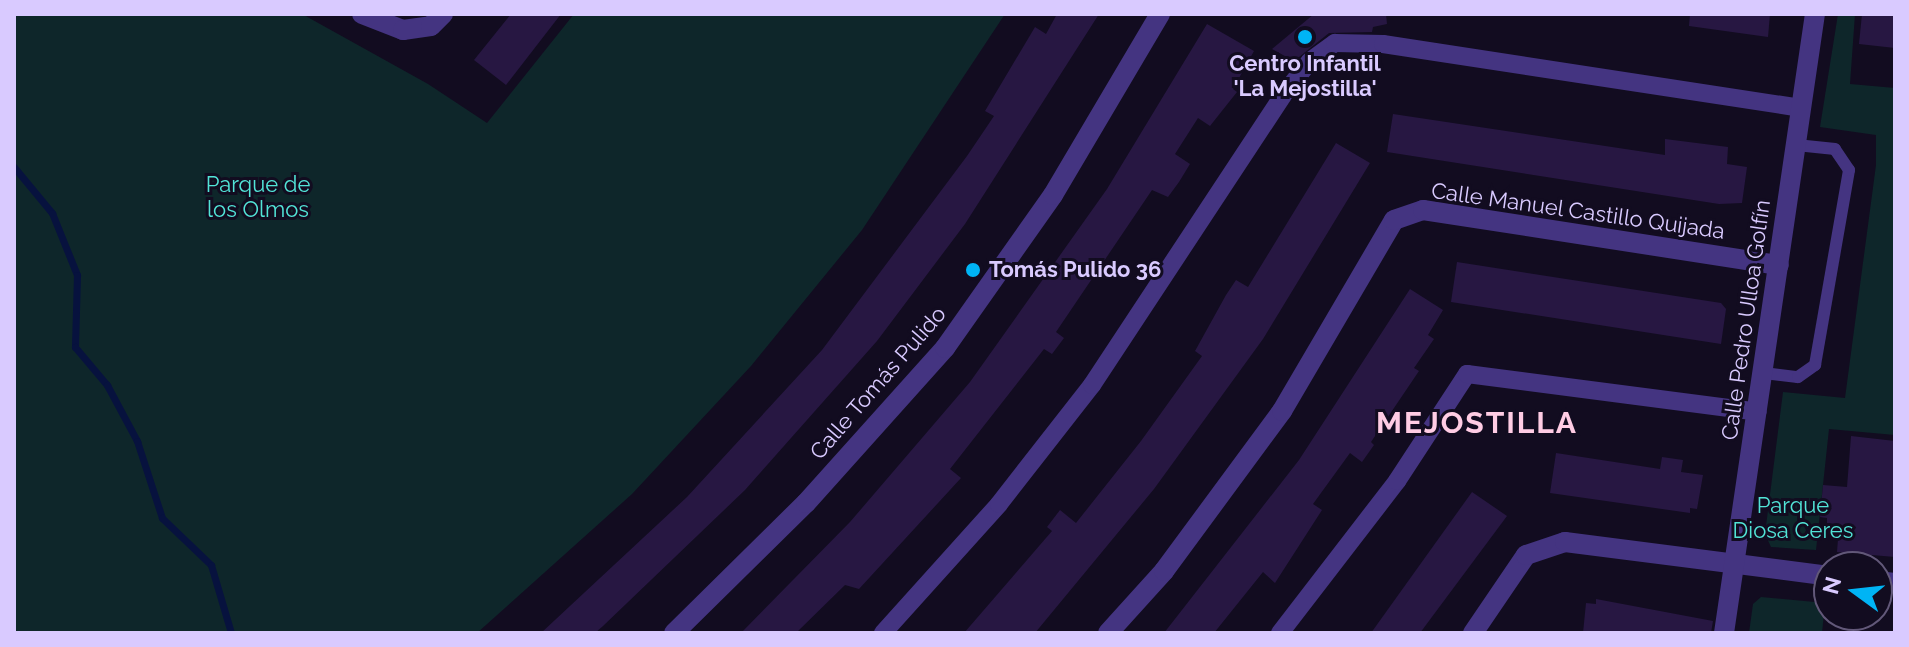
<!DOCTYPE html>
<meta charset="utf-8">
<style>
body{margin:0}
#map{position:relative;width:1909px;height:647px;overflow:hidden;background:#120c20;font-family:Raleway,sans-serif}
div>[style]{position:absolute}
.green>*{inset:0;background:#0e262a}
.stream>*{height:7px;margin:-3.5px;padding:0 3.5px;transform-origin:3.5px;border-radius:3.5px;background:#07123e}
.building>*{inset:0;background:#271742}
.service>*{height:12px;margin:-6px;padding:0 6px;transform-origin:6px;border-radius:6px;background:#443481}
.pedestrian>*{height:18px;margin:-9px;padding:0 9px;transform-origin:9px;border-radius:9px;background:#443481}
.minor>*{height:20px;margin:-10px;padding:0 10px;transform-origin:10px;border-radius:10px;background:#443481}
.dots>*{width:22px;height:22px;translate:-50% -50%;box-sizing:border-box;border:4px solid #120c20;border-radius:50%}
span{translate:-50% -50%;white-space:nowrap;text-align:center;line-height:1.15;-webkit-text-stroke:6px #120c20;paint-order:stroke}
.poi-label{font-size:22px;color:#d9caff;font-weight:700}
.left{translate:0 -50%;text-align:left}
.park-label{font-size:22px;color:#52e4d7}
.street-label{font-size:22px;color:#d9caff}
.district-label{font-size:30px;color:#ffcce4;font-weight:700;letter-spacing:2px}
.frame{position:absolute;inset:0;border:16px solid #d9caff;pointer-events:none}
.north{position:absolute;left:1813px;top:551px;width:80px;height:80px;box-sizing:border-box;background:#120c20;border:2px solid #625879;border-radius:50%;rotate:285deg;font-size:22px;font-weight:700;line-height:32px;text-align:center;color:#d9caff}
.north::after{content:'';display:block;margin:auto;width:28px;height:36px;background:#00b4f5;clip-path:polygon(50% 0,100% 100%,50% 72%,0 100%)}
</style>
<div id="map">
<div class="green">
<i style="clip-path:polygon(14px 14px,302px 14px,428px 84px,487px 123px,574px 14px,1005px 14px,862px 230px,751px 366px,632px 494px,477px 633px,14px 633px)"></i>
<i style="clip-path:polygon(1838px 14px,1855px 14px,1850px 84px,1895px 88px,1895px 435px,1829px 429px,1816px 550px,1771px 547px,1765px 534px,1783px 392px,1845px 398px,1876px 165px,1876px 135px,1820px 127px)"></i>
<i style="clip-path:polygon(1761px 597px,1825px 603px,1822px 633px,1749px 633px,1753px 604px)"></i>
</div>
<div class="stream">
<i style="left:14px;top:167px;width:60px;rotate:50.4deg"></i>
<i style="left:52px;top:213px;width:67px;rotate:68deg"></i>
<i style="left:77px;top:275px;width:72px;rotate:91.6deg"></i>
<i style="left:75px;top:347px;width:50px;rotate:49.9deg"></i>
<i style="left:107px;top:385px;width:64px;rotate:61.8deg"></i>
<i style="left:137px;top:441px;width:81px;rotate:72deg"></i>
<i style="left:162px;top:518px;width:68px;rotate:43.8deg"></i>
<i style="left:211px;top:565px;width:71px;rotate:73.6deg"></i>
</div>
<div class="building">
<i style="clip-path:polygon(511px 14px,561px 14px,506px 85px,474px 60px)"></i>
<i style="clip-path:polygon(1057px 14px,1099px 14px,965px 224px,877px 341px,745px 490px,603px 626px,595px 633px,541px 633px,687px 497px,822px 350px,967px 156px,994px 116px,985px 111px,1035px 27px,1046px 34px)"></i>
<i style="clip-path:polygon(1314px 14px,1386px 14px,1387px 24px,1373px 27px,1372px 32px,1329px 33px,1294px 61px,1272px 49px)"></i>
<i style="clip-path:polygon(1690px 14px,1770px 14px,1768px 37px,1689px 26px)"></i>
<i style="clip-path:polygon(1862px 14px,1895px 14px,1895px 48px,1859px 44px)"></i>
<i style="clip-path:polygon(1207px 24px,1254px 51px,1233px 89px,1237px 92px,1210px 126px,1198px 118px,1175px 154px,1190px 164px,1179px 182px,1168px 197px,1152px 190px,1056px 332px,1064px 338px,1052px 354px,1044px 349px,950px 469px,961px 478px,859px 589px,845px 585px,796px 633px,741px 633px,850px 522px,970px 382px,1107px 189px)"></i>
<i style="clip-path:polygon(1393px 114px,1665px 155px,1665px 139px,1728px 147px,1727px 164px,1747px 167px,1742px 203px,1719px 204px,1387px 152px)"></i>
<i style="clip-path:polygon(1336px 143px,1370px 163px,1263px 339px,1154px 489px,1035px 633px,964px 633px,1052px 531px,1047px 527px,1060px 510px,1076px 523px,1141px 441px,1202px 356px,1195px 351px,1226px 295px,1236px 280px,1248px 287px)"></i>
<i style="clip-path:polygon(1457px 262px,1721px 303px,1726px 309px,1721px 344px,1451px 302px)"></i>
<i style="clip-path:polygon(1410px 289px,1443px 310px,1428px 335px,1434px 339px,1414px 368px,1419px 371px,1371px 442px,1374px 445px,1362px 462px,1350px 453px,1313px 504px,1322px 510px,1275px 583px,1263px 572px,1214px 633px,1164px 633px,1299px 460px)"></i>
<i style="clip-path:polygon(1851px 436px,1895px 441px,1895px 557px,1837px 552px,1839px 526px,1827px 524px,1827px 518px,1820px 517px,1823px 485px,1847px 487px)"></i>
<i style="clip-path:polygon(1556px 453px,1660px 469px,1662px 457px,1683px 460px,1681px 472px,1703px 475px,1697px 509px,1690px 508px,1690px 513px,1550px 493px)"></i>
<i style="clip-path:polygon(1472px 492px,1507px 516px,1420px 633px,1371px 633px)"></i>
<i style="clip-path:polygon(1596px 599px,1713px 621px,1711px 633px,1583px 633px,1586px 603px,1596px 604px)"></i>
</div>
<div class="service">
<i style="left:1764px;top:373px;width:34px;rotate:7deg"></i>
<i style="left:1798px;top:377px;width:21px;rotate:-35deg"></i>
<i style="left:1815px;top:365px;width:198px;rotate:-80.1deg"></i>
<i style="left:1849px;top:170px;width:25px;rotate:-124deg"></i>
<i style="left:1835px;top:149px;width:39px;rotate:-174deg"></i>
</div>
<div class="pedestrian">
<i style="left:883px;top:633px;width:173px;rotate:-48deg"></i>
<i style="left:999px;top:504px;width:151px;rotate:-52deg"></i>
<i style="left:1092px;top:385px;width:347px;rotate:-56.6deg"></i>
<i style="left:1283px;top:95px;width:43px;rotate:-51.5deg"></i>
<i style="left:1310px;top:61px;width:31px;rotate:-36deg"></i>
<i style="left:1335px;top:43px;width:48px;rotate:1.2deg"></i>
<i style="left:1383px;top:44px;width:423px;rotate:8.7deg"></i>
<i style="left:1280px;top:633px;width:192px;rotate:-52.4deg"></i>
<i style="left:1397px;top:481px;width:128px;rotate:-56.8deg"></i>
<i style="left:1467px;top:374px;width:293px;rotate:7.4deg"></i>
</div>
<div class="minor">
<i style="left:362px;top:14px;width:44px;rotate:21.3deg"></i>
<i style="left:403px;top:30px;width:28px;rotate:-8deg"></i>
<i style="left:431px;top:26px;width:17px;rotate:-45deg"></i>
<i style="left:1877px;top:581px;width:18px;rotate:6deg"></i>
<i style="left:674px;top:633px;width:185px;rotate:-44.6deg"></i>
<i style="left:806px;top:503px;width:208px;rotate:-48.1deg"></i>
<i style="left:945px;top:348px;width:187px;rotate:-54.8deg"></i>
<i style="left:1053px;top:195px;width:210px;rotate:-59.4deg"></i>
<i style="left:1108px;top:633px;width:84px;rotate:-47.9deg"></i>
<i style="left:1164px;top:571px;width:199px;rotate:-53.6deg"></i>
<i style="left:1282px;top:411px;width:221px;rotate:-59.6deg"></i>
<i style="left:1394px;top:220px;width:31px;rotate:-19deg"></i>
<i style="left:1423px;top:210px;width:360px;rotate:8.8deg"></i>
<i style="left:1473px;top:633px;width:94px;rotate:-55.8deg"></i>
<i style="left:1526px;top:555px;width:41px;rotate:-18.4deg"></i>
<i style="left:1565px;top:542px;width:266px;rotate:7.3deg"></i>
<i style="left:1724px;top:633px;width:626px;rotate:-81.64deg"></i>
</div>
<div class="dots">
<i style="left:1305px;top:37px;background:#00b4f5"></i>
<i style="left:973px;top:270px;background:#00b4f5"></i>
</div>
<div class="poi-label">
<span style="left:1305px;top:76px">Centro Infantil<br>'La Mejostilla'</span>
<span class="left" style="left:989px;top:270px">Tomás Pulido 36</span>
</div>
<div class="park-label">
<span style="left:258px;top:197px">Parque de<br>los Olmos</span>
<span style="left:1793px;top:518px">Parque<br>Diosa Ceres</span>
</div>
<div class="street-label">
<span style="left:1578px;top:211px;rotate:8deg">Calle Manuel Castillo Quijada</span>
<span style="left:1746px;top:320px;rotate:-82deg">Calle Pedro Ulloa Golfín</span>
<span style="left:878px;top:383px;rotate:-49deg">Calle Tomás Pulido</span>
</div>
<div class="district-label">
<span style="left:1477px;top:423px">MEJOSTILLA</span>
</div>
<div class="frame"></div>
<div class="north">N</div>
</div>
